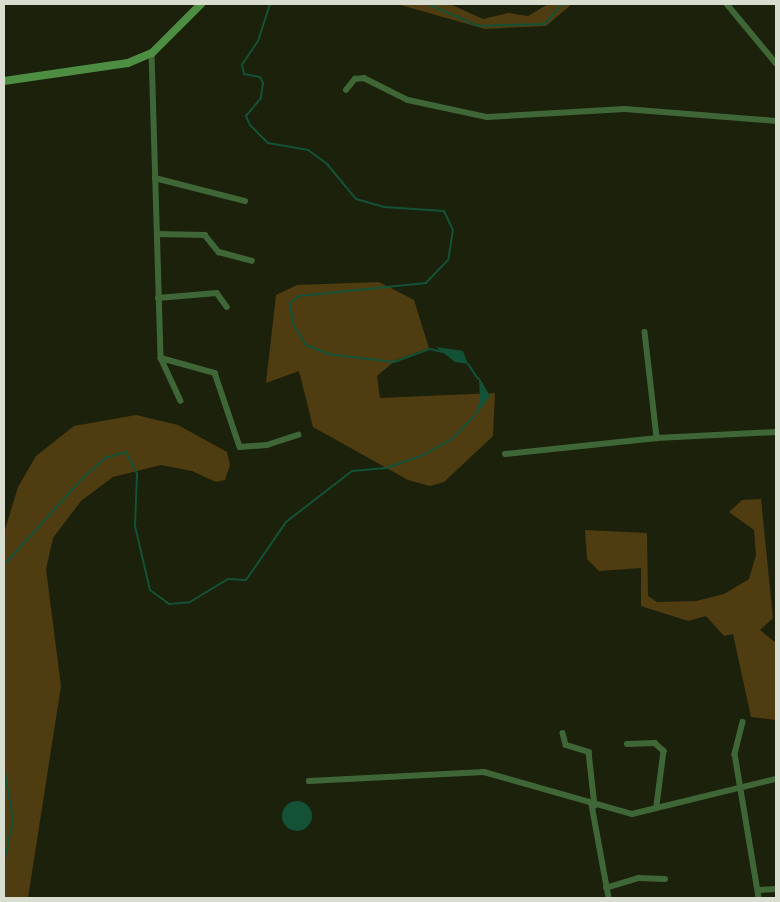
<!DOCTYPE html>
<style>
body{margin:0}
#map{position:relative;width:780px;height:902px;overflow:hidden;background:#1b210b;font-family:Poppins,sans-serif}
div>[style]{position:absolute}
.green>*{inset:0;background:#503c11}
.water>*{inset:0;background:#135237}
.round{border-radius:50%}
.stream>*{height:2px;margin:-1px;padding:0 1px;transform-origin:1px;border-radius:1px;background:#135237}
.street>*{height:5.5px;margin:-2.75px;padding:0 2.75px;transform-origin:2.75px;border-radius:2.75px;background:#3e6637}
.secondary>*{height:8px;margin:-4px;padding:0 4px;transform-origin:4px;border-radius:4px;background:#4d8e42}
span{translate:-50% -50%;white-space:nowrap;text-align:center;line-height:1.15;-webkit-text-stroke:5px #1b210b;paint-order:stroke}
.frame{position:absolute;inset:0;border:5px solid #d8ddcf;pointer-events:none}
</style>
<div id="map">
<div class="green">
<i style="clip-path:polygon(397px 4px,450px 4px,483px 19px,508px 13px,528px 16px,548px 4px,572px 4px,546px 26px,485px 29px)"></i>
<i style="clip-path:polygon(379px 282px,414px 300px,429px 348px,396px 360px,377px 376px,380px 398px,495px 393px,493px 436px,444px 482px,430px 486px,408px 480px,313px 427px,299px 371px,266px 383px,276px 295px,297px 285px)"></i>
<i style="clip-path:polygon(136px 415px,178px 425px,227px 452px,230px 465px,225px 480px,216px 482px,192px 471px,161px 465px,113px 477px,81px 501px,53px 538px,46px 569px,61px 686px,28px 898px,4px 898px,4px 533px,18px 487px,36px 456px,74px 426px)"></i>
<i style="clip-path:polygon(761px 499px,773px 618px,760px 630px,776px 643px,776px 720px,751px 717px,733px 634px,724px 636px,706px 616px,688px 621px,641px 606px,641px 568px,599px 571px,587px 559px,585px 530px,647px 533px,648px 596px,657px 602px,696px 601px,724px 594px,749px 579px,756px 555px,754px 530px,729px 512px,742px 500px)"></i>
</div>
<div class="water">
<i style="clip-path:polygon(436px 347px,463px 351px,468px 364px,455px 362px)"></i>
<i style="clip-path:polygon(479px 377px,490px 396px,474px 418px,480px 400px)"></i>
<i class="round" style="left:282px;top:801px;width:30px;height:30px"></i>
</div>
<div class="stream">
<i style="left:270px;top:4px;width:39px;rotate:108deg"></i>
<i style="left:258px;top:41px;width:29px;rotate:124deg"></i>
<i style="left:242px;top:65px;width:9px;rotate:77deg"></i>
<i style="left:244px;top:74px;width:16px;rotate:11deg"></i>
<i style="left:260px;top:77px;width:7px;rotate:63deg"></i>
<i style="left:263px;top:83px;width:15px;rotate:98deg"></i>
<i style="left:261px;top:98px;width:23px;rotate:130deg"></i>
<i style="left:246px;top:116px;width:10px;rotate:66deg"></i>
<i style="left:250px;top:125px;width:25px;rotate:45deg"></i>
<i style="left:268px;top:143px;width:41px;rotate:9.9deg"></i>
<i style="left:308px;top:150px;width:24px;rotate:36deg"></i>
<i style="left:327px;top:164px;width:45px;rotate:50.4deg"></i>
<i style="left:356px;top:199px;width:29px;rotate:16deg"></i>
<i style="left:384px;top:207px;width:60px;rotate:3.8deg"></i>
<i style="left:444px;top:211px;width:21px;rotate:65deg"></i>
<i style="left:453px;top:230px;width:30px;rotate:99deg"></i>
<i style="left:448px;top:260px;width:32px;rotate:134deg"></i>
<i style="left:426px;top:283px;width:128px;rotate:174.2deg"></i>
<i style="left:299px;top:296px;width:11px;rotate:142deg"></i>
<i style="left:290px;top:303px;width:21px;rotate:82deg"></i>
<i style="left:293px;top:324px;width:25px;rotate:58deg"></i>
<i style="left:306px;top:345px;width:24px;rotate:22deg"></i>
<i style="left:328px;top:354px;width:66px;rotate:6.9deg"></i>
<i style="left:394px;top:362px;width:38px;rotate:-20deg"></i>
<i style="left:430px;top:349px;width:13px;rotate:13deg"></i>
<i style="left:428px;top:4px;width:55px;rotate:23.7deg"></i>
<i style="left:478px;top:26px;width:67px;rotate:-1.7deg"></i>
<i style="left:545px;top:24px;width:26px;rotate:-50deg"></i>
<i style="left:468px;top:364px;width:18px;rotate:56deg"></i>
<i style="left:4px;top:565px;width:118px;rotate:-47.8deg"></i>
<i style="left:83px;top:478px;width:30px;rotate:-42deg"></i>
<i style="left:105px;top:458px;width:22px;rotate:-16deg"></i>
<i style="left:126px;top:452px;width:25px;rotate:63deg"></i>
<i style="left:137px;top:474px;width:52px;rotate:92.2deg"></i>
<i style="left:135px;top:526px;width:66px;rotate:76.8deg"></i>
<i style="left:150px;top:590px;width:24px;rotate:36deg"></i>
<i style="left:169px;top:604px;width:21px;rotate:-5deg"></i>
<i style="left:190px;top:602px;width:44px;rotate:-31.2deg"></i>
<i style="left:228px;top:579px;width:18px;rotate:3deg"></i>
<i style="left:246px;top:580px;width:70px;rotate:-55.4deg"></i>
<i style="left:286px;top:522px;width:83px;rotate:-37.7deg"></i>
<i style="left:352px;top:471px;width:34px;rotate:-5deg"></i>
<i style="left:386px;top:468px;width:39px;rotate:-19deg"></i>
<i style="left:423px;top:455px;width:33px;rotate:-29deg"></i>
<i style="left:452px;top:439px;width:32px;rotate:-46deg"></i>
<i style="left:4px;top:767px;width:54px;rotate:80.4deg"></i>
<i style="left:13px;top:820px;width:44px;rotate:101.8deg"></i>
</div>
<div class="street">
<i style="left:727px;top:4px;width:77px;rotate:50.3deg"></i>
<i style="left:152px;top:53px;width:305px;rotate:88.3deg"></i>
<i style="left:161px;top:358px;width:47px;rotate:65.1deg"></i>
<i style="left:346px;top:90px;width:14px;rotate:-51deg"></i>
<i style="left:355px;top:79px;width:9px;rotate:-6deg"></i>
<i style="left:364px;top:78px;width:49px;rotate:26.6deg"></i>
<i style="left:408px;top:100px;width:81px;rotate:12.1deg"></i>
<i style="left:487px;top:117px;width:138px;rotate:-3.3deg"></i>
<i style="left:625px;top:109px;width:151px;rotate:4.5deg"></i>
<i style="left:155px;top:178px;width:93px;rotate:14.3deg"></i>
<i style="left:157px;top:234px;width:48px;rotate:1.2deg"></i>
<i style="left:205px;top:235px;width:22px;rotate:51deg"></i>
<i style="left:219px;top:252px;width:34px;rotate:15deg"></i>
<i style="left:158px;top:298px;width:59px;rotate:-4.8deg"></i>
<i style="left:217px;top:293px;width:17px;rotate:54deg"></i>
<i style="left:645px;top:332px;width:107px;rotate:83.5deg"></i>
<i style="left:161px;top:358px;width:56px;rotate:15.5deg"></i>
<i style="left:215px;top:373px;width:78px;rotate:71.3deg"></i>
<i style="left:240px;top:447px;width:27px;rotate:-4deg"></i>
<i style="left:267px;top:445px;width:33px;rotate:-18deg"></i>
<i style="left:505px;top:454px;width:153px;rotate:-6deg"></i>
<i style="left:657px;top:438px;width:119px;rotate:-2.9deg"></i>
<i style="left:743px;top:722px;width:33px;rotate:104deg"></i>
<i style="left:735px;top:754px;width:146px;rotate:80.5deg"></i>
<i style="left:563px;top:733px;width:12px;rotate:76deg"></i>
<i style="left:566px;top:745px;width:24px;rotate:17deg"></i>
<i style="left:589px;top:752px;width:54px;rotate:83.7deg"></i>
<i style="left:627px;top:744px;width:28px;rotate:-2deg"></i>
<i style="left:655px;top:743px;width:12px;rotate:42deg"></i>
<i style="left:664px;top:751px;width:55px;rotate:97.3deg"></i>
<i style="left:309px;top:781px;width:175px;rotate:-2.9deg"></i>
<i style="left:484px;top:772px;width:154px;rotate:15.8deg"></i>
<i style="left:632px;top:814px;width:148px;rotate:-13.7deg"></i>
<i style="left:592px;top:805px;width:95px;rotate:79.6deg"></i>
<i style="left:606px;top:888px;width:34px;rotate:-17deg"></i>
<i style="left:638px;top:878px;width:27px;rotate:2deg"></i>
<i style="left:758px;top:890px;width:18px;rotate:-3deg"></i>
</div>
<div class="secondary">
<i style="left:4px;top:81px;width:125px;rotate:-8.3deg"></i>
<i style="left:128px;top:63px;width:26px;rotate:-23deg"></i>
<i style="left:152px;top:53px;width:69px;rotate:-45deg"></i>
</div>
<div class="frame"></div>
</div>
